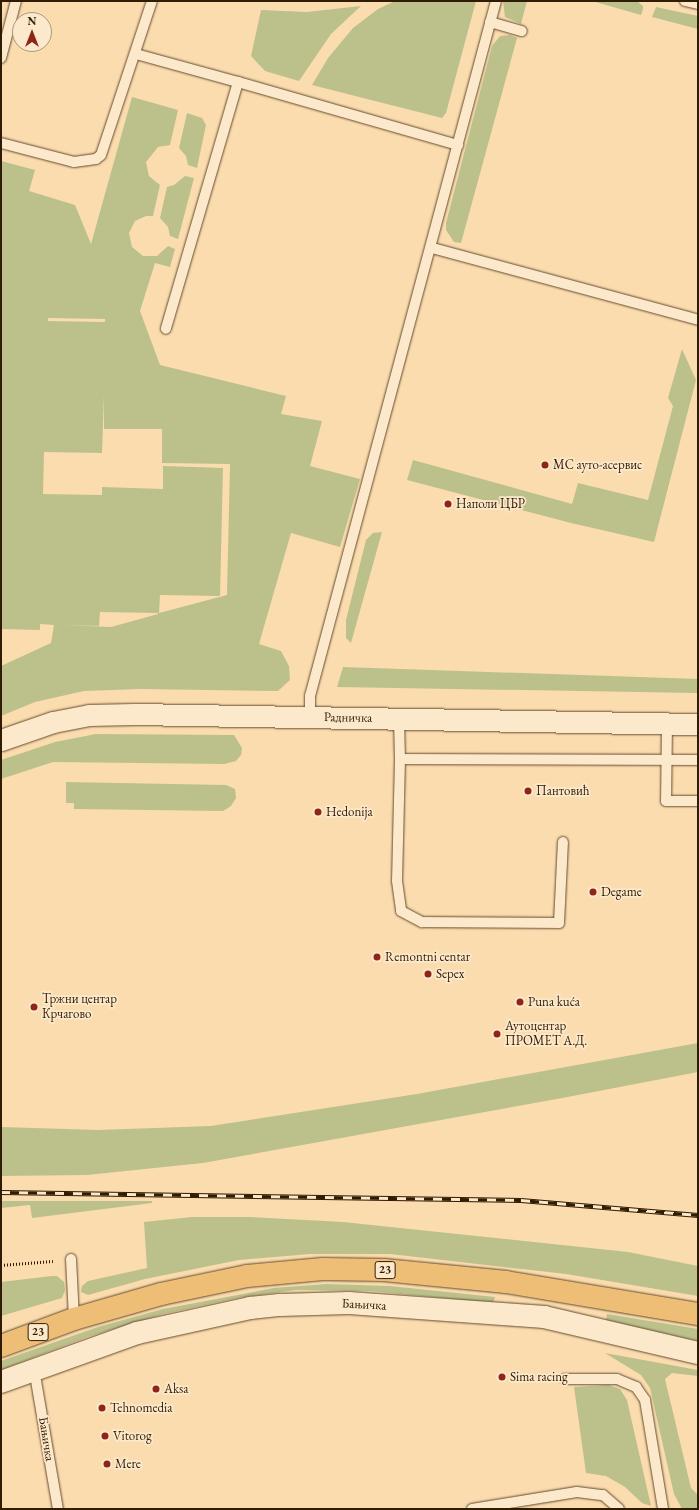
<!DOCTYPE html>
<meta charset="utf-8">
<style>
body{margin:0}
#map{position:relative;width:699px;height:1510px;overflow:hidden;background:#fbdcae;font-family:"EB Garamond",serif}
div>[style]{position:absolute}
.green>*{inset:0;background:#bcc18c}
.path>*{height:2.5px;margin-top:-1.25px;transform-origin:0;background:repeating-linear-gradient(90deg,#301b03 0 1px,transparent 0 3px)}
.roads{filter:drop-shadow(0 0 1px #634b2e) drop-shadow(0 0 1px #634b2e)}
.service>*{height:10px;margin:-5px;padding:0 5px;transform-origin:5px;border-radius:5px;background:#fce8ca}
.minor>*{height:21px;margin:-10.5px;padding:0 10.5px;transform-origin:10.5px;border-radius:10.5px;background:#fce8ca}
.tertiary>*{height:22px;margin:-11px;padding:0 11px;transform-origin:11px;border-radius:11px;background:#fce8ca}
.primary>*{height:22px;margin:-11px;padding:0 11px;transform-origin:11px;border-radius:11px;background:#eebe77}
.rail>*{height:4.5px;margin-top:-2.25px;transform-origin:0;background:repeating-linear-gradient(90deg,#fce8ca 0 9px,#301b03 0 18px);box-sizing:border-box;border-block:1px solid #301b03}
.dots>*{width:11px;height:11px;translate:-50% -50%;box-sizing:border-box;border:2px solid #fce8ca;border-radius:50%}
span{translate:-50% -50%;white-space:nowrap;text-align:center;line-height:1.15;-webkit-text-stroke:3.5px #fce8ca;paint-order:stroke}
.shield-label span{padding:1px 3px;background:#fce8ca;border:1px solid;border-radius:3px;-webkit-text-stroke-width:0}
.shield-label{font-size:12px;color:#301b03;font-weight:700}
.poi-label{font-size:13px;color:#301b03}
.left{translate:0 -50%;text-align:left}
.street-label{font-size:13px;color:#301b03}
.frame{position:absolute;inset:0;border:2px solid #301b03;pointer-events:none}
.north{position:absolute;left:12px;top:12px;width:40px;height:40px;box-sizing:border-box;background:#fce8ca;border:1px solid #aa967a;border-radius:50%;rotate:0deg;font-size:11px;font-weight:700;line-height:16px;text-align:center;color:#301b03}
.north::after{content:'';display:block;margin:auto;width:14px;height:18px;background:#8f2418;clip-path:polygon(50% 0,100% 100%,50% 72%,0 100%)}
</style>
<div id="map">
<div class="green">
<i style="clip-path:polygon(395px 1px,476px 1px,446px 113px,442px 118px,312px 85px,328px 58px,353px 28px,378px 9px)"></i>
<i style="clip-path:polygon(503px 1px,527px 1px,521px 24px,505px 17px)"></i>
<i style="clip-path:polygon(592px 1px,637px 1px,643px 6px,643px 9px,641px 15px)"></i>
<i style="clip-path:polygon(361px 6px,331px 34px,299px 81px,265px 71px,251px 56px,261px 10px,307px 12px)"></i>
<i style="clip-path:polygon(656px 7px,698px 16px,698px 29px,652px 17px)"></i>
<i style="clip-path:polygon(510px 35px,517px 38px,461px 243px,454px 242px,446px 230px,446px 223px,492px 46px,500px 36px)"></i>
<i style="clip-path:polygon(evenodd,132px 97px,178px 110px,170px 145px,158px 147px,146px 162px,149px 176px,160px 185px,153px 216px,146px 216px,135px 221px,129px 233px,132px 247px,143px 256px,157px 256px,168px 246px,175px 249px,170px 267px,155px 263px,140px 311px,160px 365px,286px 396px,281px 414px,322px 421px,310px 466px,360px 479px,340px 547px,291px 533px,259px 644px,281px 651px,289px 666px,290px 680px,278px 691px,141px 689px,84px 691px,35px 702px,1px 716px,1px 666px,51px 643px,54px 625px,40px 624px,40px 630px,1px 629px,1px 161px,35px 170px,29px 191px,75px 205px,91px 244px,132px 97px,48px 318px,105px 319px,105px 322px,48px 321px,48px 318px,132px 97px,104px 395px,104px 429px,162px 429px,162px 463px,230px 464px,227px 595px,159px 613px,160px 595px,220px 596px,223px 468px,163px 466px,163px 489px,102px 487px,102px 495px,43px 494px,44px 452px,102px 453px,104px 395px,132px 97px,100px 612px,158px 613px,158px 614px,111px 627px,61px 625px,99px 626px,100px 612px)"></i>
<i style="clip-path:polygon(187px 113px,202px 118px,206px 125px,197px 168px,188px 165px,186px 156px,179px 148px)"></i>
<i style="clip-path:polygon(185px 176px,194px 178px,178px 239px,170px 236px,168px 227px,160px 218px,167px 187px,174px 185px)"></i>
<i style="clip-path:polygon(682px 349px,696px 380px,654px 542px,571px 523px,407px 480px,413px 460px,572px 504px,578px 483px,648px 500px,673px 406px,668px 398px)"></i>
<i style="clip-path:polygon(382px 532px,351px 643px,346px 638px,346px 620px,366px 540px,373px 533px)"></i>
<i style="clip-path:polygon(343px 667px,698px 679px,698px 693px,337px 687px)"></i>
<i style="clip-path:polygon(96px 734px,234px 735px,242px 748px,241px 755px,236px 761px,224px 764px,53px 762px,1px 779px,1px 760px,55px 742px)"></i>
<i style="clip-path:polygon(66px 782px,226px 785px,235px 789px,236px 798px,231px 806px,223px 811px,74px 809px,74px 803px,66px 803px)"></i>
<i style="clip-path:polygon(698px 1043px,698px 1072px,557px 1099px,203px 1163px,87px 1175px,1px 1176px,1px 1127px,98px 1130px,211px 1126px,417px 1094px)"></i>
<i style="clip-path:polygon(1px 1201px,152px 1201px,152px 1203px,32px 1218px,30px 1205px,1px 1208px)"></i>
<i style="clip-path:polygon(192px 1217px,249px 1217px,343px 1222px,628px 1252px,698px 1266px,698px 1296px,566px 1274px,390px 1254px,310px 1254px,239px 1260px,145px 1279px,88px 1295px,81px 1292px,82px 1286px,88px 1281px,147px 1268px,144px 1222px)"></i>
<i style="clip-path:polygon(52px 1276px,57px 1276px,64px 1282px,65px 1290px,62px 1298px,1px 1316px,1px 1282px)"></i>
<i style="clip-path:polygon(326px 1284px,390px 1286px,495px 1297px,493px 1303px,370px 1291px,296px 1290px,237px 1298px,163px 1314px,87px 1337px,1px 1370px,1px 1361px,98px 1327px,163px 1309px,274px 1288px)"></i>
<i style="clip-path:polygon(607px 1314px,698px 1329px,698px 1341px,606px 1320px)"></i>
<i style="clip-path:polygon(605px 1353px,698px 1370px,698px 1376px,672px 1373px,665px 1379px,691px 1488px,698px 1495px,698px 1509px,682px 1509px,674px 1494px,650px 1388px,641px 1375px)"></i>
<i style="clip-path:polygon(609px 1385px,620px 1389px,627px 1400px,651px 1506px,642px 1503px,625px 1487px,606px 1476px,586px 1473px,574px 1387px)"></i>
</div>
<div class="path">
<i style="left:1px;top:1265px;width:52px;rotate:-4.4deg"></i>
</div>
<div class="roads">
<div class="service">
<i style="left:685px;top:1px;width:13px;rotate:13deg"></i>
<i style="left:490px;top:22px;width:33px;rotate:16deg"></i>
<i style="left:136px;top:54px;width:106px;rotate:15.4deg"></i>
<i style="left:238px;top:82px;width:257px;rotate:106.3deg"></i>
<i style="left:1px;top:58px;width:59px;rotate:-75.3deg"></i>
<i style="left:238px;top:82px;width:229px;rotate:16deg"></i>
<i style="left:1px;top:143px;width:75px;rotate:14.6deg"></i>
<i style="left:74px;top:162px;width:22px;rotate:-8deg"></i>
<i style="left:96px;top:159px;width:6px;rotate:-39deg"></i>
<i style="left:101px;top:155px;width:162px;rotate:-71.7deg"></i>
<i style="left:432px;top:248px;width:276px;rotate:15.1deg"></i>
<i style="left:310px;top:717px;width:21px;rotate:-90deg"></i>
<i style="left:310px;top:696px;width:719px;rotate:-75.02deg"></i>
<i style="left:399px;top:719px;width:40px;rotate:88.6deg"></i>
<i style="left:400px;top:759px;width:298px;rotate:0.2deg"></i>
<i style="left:667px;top:723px;width:78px;rotate:90.7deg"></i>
<i style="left:666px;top:801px;width:32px"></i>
<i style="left:400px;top:759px;width:122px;rotate:91.4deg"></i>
<i style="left:397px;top:881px;width:30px;rotate:82deg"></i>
<i style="left:401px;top:911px;width:24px;rotate:28deg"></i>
<i style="left:422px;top:922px;width:137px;rotate:0.4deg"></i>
<i style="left:559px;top:923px;width:81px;rotate:-87.2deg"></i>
<i style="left:71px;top:1259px;width:60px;rotate:87.1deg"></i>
<i style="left:34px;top:1369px;width:142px;rotate:80.3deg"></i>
<i style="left:565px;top:1379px;width:52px"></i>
<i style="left:617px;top:1379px;width:21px;rotate:23deg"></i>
<i style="left:636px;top:1387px;width:16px;rotate:55deg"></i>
<i style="left:645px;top:1400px;width:110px;rotate:80.6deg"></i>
<i style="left:472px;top:1509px;width:106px;rotate:-9.2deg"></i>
<i style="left:577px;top:1492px;width:26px;rotate:7deg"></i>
<i style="left:603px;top:1495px;width:21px;rotate:41deg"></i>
</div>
<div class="minor">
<i style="left:1px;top:740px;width:55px;rotate:-19.1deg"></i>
<i style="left:53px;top:722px;width:37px;rotate:-11deg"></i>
<i style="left:89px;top:715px;width:45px;rotate:-1.3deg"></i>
<i style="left:134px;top:714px;width:564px;rotate:1.02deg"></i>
</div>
<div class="tertiary">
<i style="left:1px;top:1382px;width:145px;rotate:-19.8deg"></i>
<i style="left:137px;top:1333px;width:116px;rotate:-12.5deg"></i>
<i style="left:250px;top:1308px;width:30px;rotate:-6deg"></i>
<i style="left:280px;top:1305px;width:69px;rotate:-1.7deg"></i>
<i style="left:349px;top:1303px;width:196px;rotate:4.1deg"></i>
<i style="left:544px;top:1317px;width:158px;rotate:13.2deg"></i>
</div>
<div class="primary">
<i style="left:1px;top:1346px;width:78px;rotate:-20.3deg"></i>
<i style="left:74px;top:1319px;width:91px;rotate:-16deg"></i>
<i style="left:161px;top:1294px;width:88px;rotate:-11.8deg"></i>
<i style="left:247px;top:1276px;width:76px;rotate:-5.3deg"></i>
<i style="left:323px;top:1269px;width:61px;rotate:0.9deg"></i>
<i style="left:384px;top:1270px;width:123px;rotate:5.6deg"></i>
<i style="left:506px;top:1282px;width:195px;rotate:9.5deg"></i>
</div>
</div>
<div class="rail">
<i style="left:1px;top:1192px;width:520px;rotate:0.88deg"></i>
<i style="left:521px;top:1200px;width:178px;rotate:4.8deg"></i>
</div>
<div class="dots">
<i style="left:545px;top:465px;background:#8f2418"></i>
<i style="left:448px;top:504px;background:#8f2418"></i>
<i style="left:528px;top:791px;background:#8f2418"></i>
<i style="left:318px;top:812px;background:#8f2418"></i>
<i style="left:593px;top:892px;background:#8f2418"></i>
<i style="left:377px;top:957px;background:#8f2418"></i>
<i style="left:428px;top:974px;background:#8f2418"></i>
<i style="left:520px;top:1002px;background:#8f2418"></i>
<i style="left:34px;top:1007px;background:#8f2418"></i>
<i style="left:497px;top:1034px;background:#8f2418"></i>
<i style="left:502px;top:1377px;background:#8f2418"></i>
<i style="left:156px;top:1389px;background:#8f2418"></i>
<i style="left:102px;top:1408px;background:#8f2418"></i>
<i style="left:105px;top:1436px;background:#8f2418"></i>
<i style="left:107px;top:1464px;background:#8f2418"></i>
</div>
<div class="shield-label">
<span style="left:385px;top:1270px">23</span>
<span style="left:38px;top:1332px">23</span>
</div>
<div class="poi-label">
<span class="left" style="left:553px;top:465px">МС ауто-асервис</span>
<span class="left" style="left:456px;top:504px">Наполи ЦБР</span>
<span class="left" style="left:536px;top:791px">Пантовић</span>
<span class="left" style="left:326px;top:812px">Hedonija</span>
<span class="left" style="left:601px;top:892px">Degame</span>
<span class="left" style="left:385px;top:957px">Remontni centar</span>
<span class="left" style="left:436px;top:974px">Sepex</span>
<span class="left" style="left:42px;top:1007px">Тржни центар<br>Крчагово</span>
<span class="left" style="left:528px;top:1002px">Puna kuća</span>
<span class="left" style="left:505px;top:1034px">Аутоцентар<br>ПРОМЕТ А.Д.</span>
<span class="left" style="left:510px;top:1377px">Sima racing</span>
<span class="left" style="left:164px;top:1389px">Aksa</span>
<span class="left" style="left:110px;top:1408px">Tehnomedia</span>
<span class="left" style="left:113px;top:1436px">Vitorog</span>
<span class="left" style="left:115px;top:1464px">Mere</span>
</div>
<div class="street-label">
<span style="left:348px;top:718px;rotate:1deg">Радничка</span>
<span style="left:364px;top:1305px;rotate:3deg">Бањичка</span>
<span style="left:46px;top:1439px;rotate:81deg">Бањичка</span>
</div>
<div class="frame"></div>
<div class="north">N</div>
</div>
